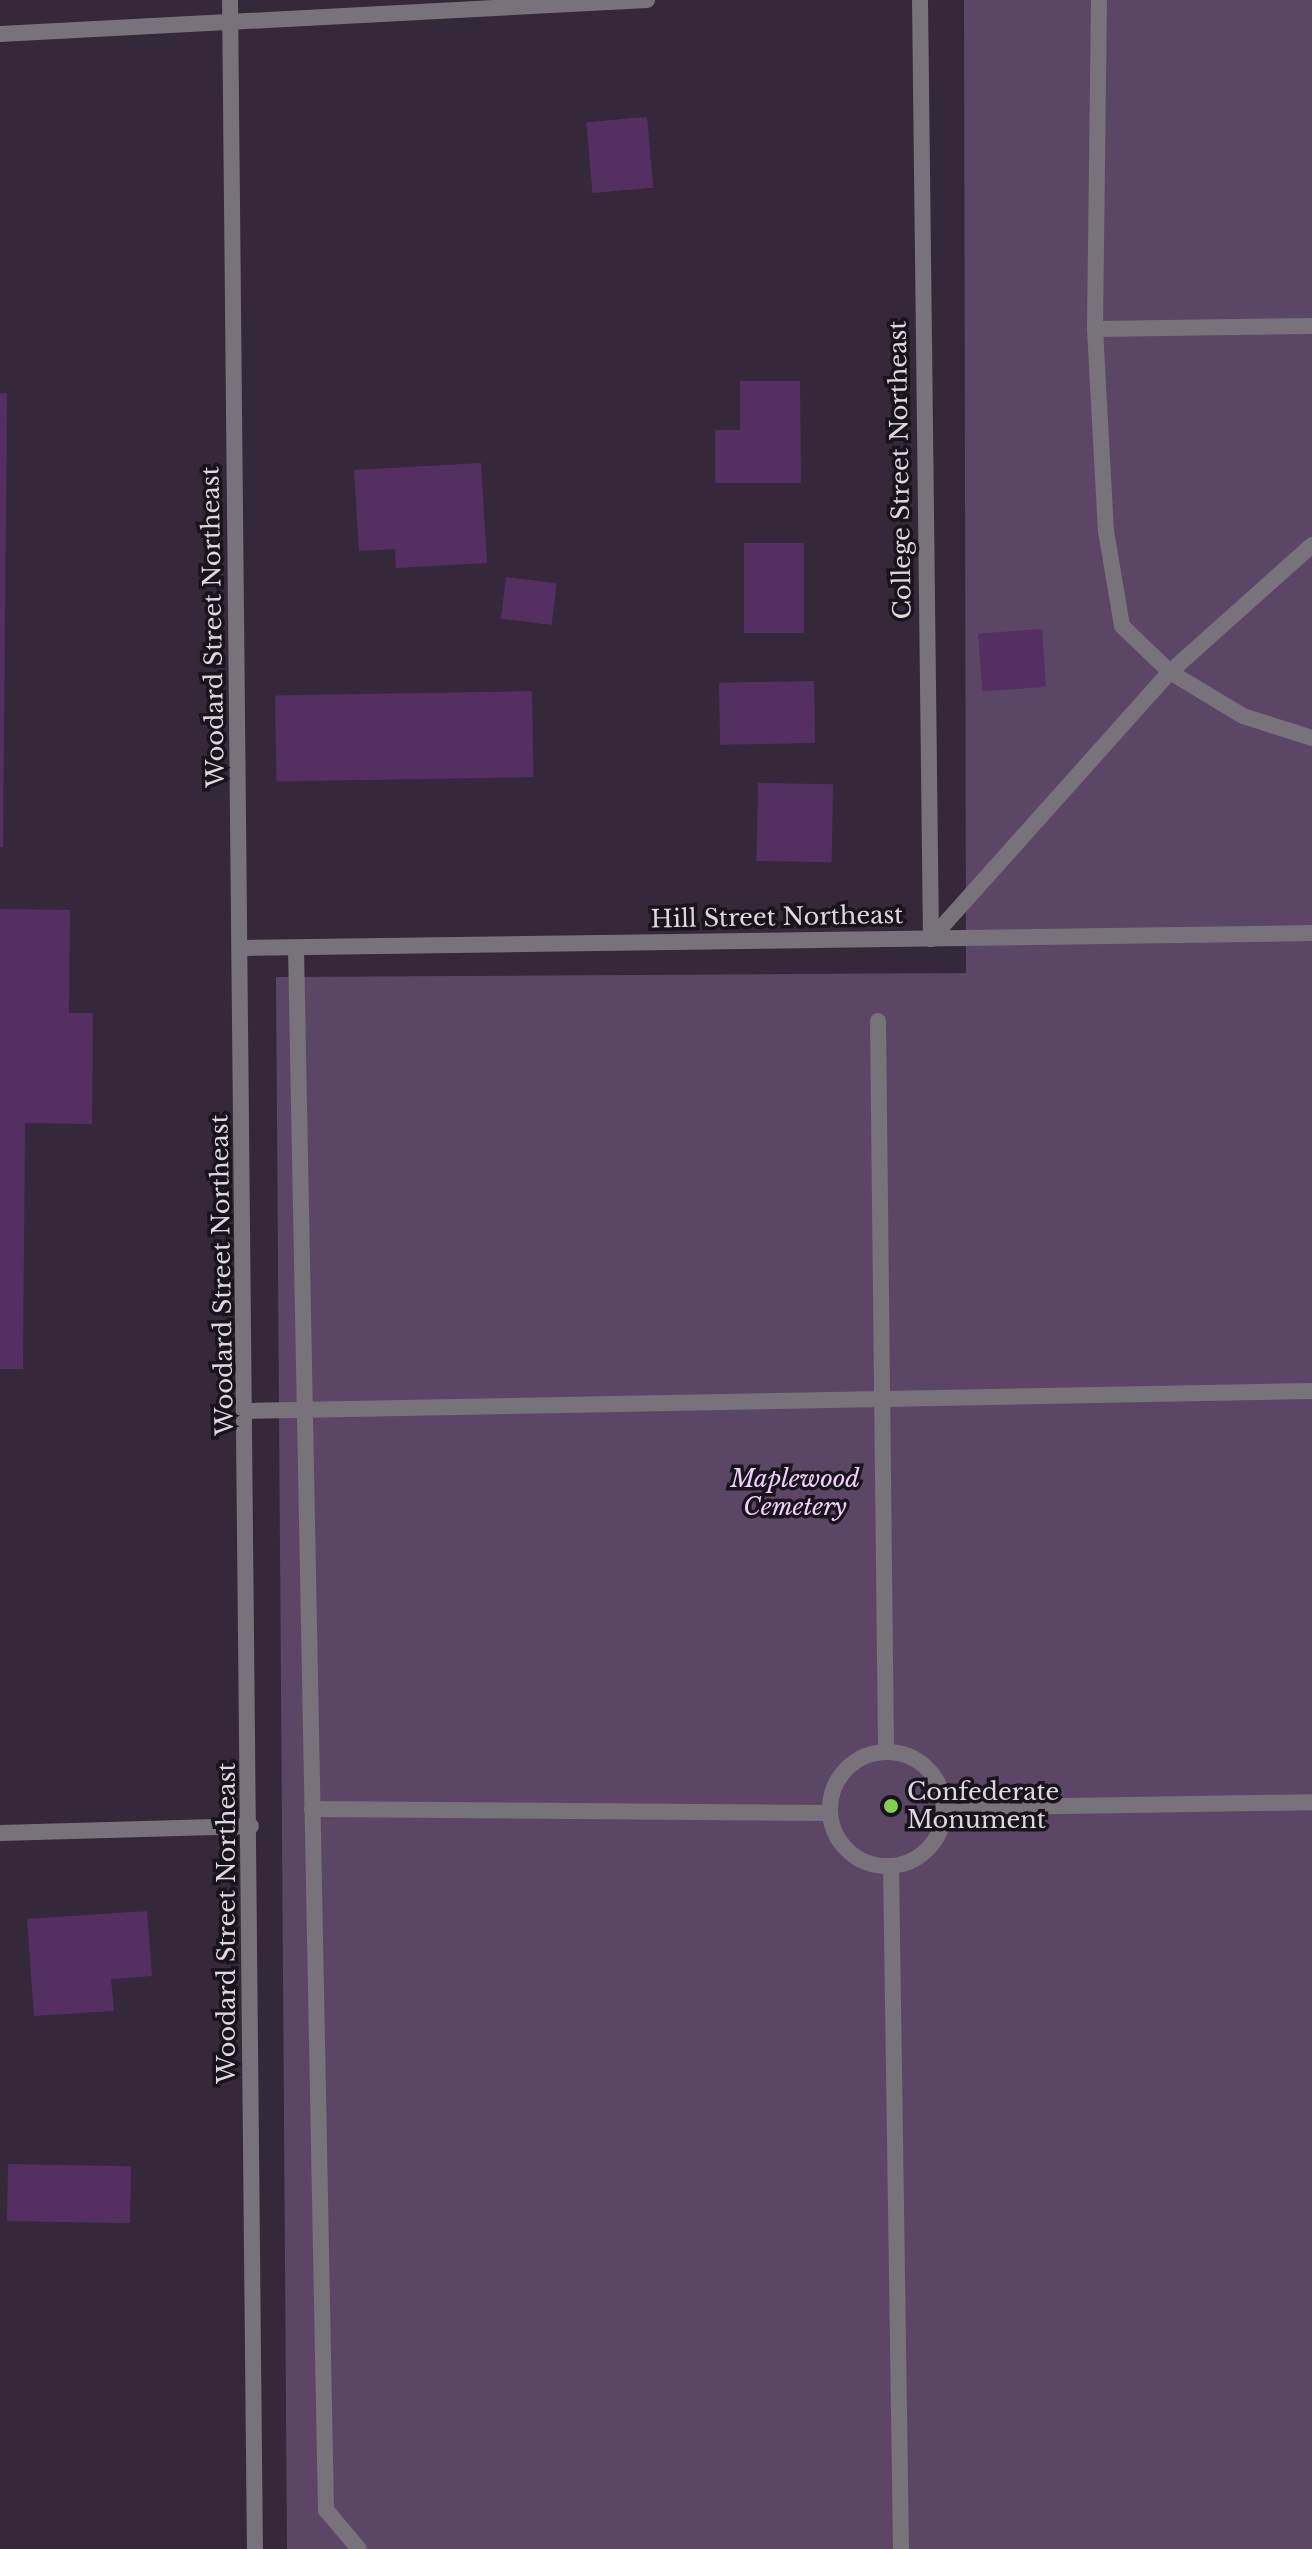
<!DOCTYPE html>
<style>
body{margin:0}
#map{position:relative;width:1312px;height:2549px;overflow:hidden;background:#34283a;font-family:"Libre Baskerville",serif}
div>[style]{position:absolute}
.green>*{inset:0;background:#5c4665}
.building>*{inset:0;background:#543062;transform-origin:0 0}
.lane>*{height:16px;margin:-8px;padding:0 8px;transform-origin:8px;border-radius:8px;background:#78727b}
.lane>.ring{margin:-8px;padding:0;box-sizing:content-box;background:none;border:16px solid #78727b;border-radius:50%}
.street>*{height:16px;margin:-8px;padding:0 8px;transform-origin:8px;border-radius:8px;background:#78727b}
.dots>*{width:22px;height:22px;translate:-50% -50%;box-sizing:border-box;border:4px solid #19131b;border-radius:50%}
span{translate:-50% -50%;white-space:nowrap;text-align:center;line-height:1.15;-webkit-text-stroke:7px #19131b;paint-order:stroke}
.street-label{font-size:24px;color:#ded7e2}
.park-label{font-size:24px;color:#f0cffe;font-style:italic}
.poi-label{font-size:24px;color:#ded7e2}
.left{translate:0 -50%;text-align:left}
</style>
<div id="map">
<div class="green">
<i style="clip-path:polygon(964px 0,1312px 0,1312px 2549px,287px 2549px,276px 977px,966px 973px)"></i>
</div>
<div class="building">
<i style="left:647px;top:117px;width:71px;height:61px;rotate:85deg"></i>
<i style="clip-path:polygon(740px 381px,800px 381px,801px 483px,715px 483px,715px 430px,740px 430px)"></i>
<i style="clip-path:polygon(0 393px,7px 393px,3px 847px,0 847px)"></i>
<i style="clip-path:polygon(481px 463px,487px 563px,396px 568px,395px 549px,359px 551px,354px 470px)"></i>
<i style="left:744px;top:543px;width:60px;height:90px"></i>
<i style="left:506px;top:577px;width:51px;height:42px;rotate:7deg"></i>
<i style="left:1042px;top:629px;width:58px;height:64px;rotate:86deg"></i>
<i style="left:814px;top:681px;width:62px;height:95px;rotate:89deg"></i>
<i style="left:532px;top:691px;width:86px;height:257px;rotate:89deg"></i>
<i style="left:758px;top:783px;width:75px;height:78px;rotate:1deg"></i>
<i style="clip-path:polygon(0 909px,70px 910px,69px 1013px,93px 1013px,92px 1124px,25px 1123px,23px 1369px,0 1369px)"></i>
<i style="clip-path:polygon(147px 1911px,152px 1976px,111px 1979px,114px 2011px,34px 2016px,27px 1919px)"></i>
<i style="left:8px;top:2164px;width:123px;height:57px;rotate:1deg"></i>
</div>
<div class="lane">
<i style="left:1099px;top:0;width:329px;rotate:90.7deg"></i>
<i style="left:1095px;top:329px;width:202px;rotate:86.9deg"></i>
<i style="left:1106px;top:531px;width:96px;rotate:80.4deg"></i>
<i style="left:1122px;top:626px;width:66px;rotate:43.8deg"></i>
<i style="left:1170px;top:672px;width:85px;rotate:31.1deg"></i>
<i style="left:1243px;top:716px;width:72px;rotate:17.7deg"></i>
<i style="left:1095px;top:329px;width:217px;rotate:-0.8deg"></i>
<i style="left:931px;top:939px;width:358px;rotate:-48.2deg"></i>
<i style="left:1170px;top:672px;width:191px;rotate:-41.8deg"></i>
<i style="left:296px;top:948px;width:1562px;rotate:88.9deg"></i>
<i style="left:326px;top:2510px;width:51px;rotate:49.8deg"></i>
<i style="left:878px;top:1021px;width:731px;rotate:89.37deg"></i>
<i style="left:247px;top:1411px;width:1065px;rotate:-1.08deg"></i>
<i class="ring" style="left:830px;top:1752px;width:98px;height:98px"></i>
<i style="left:944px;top:1808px;width:368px;rotate:-0.9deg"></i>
<i style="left:312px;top:1809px;width:518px;rotate:0.44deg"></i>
<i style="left:891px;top:1866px;width:683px;rotate:89.16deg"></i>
</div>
<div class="street">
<i style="left:230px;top:0;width:2549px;rotate:89.44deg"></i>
<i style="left:920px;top:0;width:939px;rotate:89.33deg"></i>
<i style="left:0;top:34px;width:648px;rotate:-3.01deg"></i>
<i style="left:243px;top:948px;width:1069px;rotate:-0.8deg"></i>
<i style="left:0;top:1833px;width:251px;rotate:-1.6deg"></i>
</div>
<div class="dots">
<i style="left:891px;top:1806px;background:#80d051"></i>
</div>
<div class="street-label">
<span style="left:900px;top:470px;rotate:-91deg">College Street Northeast</span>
<span style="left:213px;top:627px;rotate:-91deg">Woodard Street Northeast</span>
<span style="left:777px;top:917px;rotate:-1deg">Hill Street Northeast</span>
<span style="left:222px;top:1275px;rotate:-91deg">Woodard Street Northeast</span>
<span style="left:227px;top:1923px;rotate:-90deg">Woodard Street Northeast</span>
</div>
<div class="park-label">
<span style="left:795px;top:1493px">Maplewood<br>Cemetery</span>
</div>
<div class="poi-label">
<span class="left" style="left:907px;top:1806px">Confederate<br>Monument</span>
</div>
</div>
